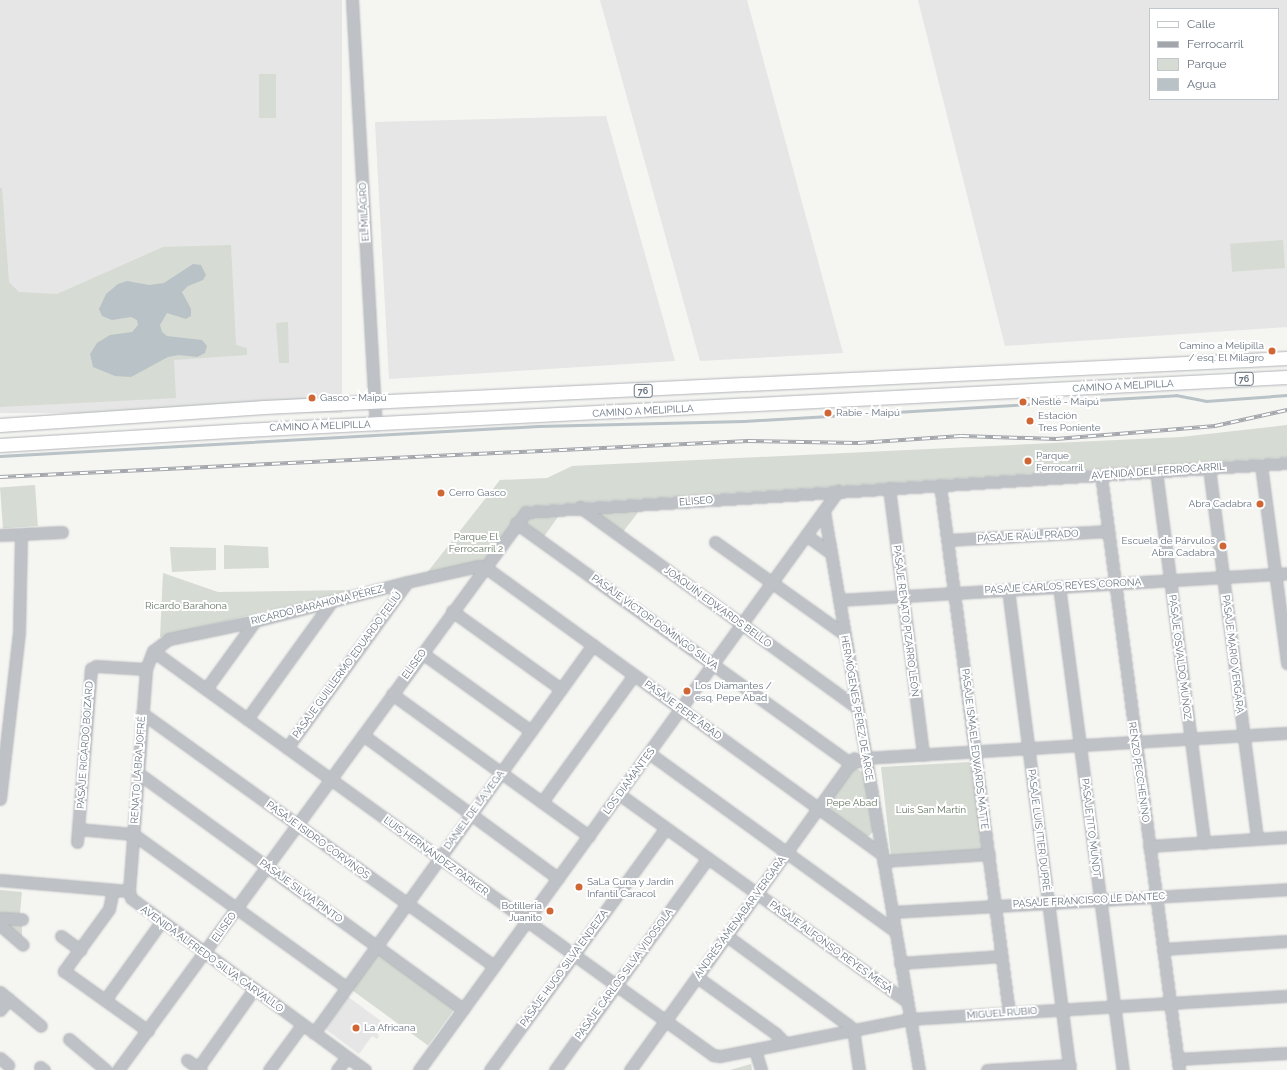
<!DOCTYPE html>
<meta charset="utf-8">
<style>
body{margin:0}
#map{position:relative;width:1287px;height:1070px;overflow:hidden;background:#f5f5f2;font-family:Raleway,sans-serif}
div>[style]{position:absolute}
.built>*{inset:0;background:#e5e6e5;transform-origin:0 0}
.green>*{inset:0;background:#d6dbd3;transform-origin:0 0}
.water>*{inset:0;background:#b9c2c6}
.stream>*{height:2.5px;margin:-1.25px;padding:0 1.25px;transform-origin:1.25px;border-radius:1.25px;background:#b9c2c6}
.roads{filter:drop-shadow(0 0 1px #b2b5b9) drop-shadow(0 0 1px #b2b5b9)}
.minor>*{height:11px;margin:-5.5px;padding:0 5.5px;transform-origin:5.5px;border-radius:5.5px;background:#bec1c5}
.major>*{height:13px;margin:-6.5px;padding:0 6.5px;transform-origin:6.5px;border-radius:6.5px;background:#fff}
.rail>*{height:4px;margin-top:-2px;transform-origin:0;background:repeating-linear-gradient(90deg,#fff 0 8px,#a2a6ab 0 16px);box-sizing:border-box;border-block:1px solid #a2a6ab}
.dots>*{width:11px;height:11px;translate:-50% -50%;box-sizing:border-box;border:2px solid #fff;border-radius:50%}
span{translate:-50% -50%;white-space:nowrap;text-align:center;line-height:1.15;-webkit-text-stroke:4px #fff;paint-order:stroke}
.shield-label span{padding:1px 3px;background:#fff;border:1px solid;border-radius:3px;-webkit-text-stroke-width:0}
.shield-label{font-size:9px;color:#677380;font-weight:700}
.street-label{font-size:10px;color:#677380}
.poi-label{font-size:10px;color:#677380}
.right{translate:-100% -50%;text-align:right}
.left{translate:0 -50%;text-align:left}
.park-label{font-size:10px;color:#677865}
.legend{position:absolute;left:1149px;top:8px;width:130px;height:92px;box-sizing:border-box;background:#fff;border:1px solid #c2c7cc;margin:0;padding:5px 7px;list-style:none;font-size:12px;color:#677380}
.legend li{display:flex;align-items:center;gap:8px;height:20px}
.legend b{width:20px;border:1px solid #c2c7cc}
</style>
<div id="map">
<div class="built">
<i style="left:0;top:0;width:342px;height:413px"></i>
<i style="clip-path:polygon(600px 0,747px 0,843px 353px,700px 361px)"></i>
<i style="clip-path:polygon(evenodd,918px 0,1287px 0,1287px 327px,1005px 346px,918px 0,1150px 9px,1278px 9px,1278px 99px,1150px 99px,1150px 9px)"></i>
<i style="clip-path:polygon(606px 116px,675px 361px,389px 379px,375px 122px)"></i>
<i style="clip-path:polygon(347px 996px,381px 1021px,382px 1026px,377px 1033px,379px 1036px,377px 1039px,372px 1036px,359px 1054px,324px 1028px)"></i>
</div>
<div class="green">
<i style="left:259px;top:74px;width:17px;height:44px"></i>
<i style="clip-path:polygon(0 188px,2px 188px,9px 282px,19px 292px,57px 294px,163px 247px,231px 245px,236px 345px,247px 348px,247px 355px,174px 360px,176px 398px,0 407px)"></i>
<i style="left:1283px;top:240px;width:28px;height:53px;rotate:86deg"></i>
<i style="clip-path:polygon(288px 322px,289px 363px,279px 363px,276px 323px)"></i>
<i style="clip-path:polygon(1287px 425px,1287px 457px,529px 506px,485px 562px,426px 574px,500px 480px,547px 478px,572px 466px,1181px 437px)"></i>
<i style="left:35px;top:485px;width:41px;height:35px;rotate:86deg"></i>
<i style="clip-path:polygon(640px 510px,622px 533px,593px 512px)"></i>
<i style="clip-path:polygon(560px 514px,543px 538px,523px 525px,529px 516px)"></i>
<i style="clip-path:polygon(224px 545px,268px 547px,269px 568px,224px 569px)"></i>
<i style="clip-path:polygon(170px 547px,216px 548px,216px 570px,172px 572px)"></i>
<i style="clip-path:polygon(163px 573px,218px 592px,354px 590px,160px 637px)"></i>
<i style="clip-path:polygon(970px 762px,983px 852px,891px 856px,881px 767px)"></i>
<i style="clip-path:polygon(857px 769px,866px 774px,875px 829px,869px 836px,866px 836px,826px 807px,852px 770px)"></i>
<i style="left:0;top:890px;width:22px;height:27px;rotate:5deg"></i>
<i style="clip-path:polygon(22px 921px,22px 941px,0 923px)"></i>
<i style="left:377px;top:949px;width:98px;height:48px;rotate:36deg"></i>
<i style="clip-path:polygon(751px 1064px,752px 1070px,730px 1070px)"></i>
</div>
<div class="water">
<i style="clip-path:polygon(193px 264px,201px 265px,206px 275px,203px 280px,188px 286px,182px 292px,191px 309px,191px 316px,186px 319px,167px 313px,160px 325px,162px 332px,167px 336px,202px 340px,207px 346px,205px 353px,197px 357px,179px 355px,168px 357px,131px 377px,115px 376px,93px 367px,90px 354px,97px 343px,110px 335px,132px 332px,138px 325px,137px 320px,131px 317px,112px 320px,102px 316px,99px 309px,106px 294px,118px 284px,127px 281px,149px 285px,164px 283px)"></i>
</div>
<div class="stream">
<i style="left:0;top:456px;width:539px;rotate:-3.19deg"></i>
<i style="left:538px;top:426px;width:206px;rotate:-1.4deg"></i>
<i style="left:744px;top:421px;width:433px;rotate:-3.4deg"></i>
<i style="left:1176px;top:395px;width:31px;rotate:11deg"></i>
<i style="left:1206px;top:401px;width:81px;rotate:-4.2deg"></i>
</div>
<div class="roads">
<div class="minor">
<i style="left:352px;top:0;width:425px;rotate:86.8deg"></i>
<i style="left:1261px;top:465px;width:200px;rotate:82.5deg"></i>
<i style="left:1209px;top:468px;width:374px;rotate:82.6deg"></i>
<i style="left:1156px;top:471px;width:375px;rotate:82.6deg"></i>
<i style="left:1101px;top:475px;width:600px;rotate:82.53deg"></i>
<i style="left:940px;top:485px;width:532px;rotate:82.55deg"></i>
<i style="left:889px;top:488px;width:269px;rotate:82.7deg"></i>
<i style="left:580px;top:507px;width:341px;rotate:35.9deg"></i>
<i style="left:824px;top:511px;width:567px;rotate:80.35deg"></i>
<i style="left:516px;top:523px;width:413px;rotate:35.7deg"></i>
<i style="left:851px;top:764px;width:15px;rotate:-23deg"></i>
<i style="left:865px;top:758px;width:423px;rotate:-3.4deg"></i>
<i style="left:0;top:535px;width:62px;rotate:-2.8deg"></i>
<i style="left:806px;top:535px;width:31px;rotate:36deg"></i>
<i style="left:948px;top:540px;width:160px;rotate:-3.2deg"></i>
<i style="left:715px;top:542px;width:158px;rotate:35.5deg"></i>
<i style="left:1059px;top:586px;width:488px;rotate:82.5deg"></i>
<i style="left:1008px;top:589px;width:485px;rotate:82.7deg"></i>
<i style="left:839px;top:600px;width:449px;rotate:-3.4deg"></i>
<i style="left:452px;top:611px;width:134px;rotate:35.6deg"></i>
<i style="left:153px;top:651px;width:691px;rotate:35.81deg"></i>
<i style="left:713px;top:1055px;width:7px;rotate:8deg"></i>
<i style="left:720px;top:1056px;width:194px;rotate:-11deg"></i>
<i style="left:910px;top:1019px;width:378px;rotate:-3.5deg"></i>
<i style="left:422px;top:653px;width:134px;rotate:35.6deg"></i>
<i style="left:206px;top:689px;width:84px;rotate:-54.2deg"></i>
<i style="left:392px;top:694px;width:243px;rotate:35.8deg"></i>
<i style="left:142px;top:713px;width:433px;rotate:35.7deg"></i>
<i style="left:247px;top:719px;width:145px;rotate:-54.2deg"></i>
<i style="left:363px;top:735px;width:242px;rotate:36.3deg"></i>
<i style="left:287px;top:748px;width:205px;rotate:-54.1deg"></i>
<i style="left:649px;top:753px;width:304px;rotate:35.9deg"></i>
<i style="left:138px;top:773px;width:402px;rotate:36deg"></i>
<i style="left:619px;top:794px;width:355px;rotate:35.8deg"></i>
<i style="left:0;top:799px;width:169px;rotate:-83.5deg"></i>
<i style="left:19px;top:631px;width:97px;rotate:-88.8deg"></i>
<i style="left:542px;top:802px;width:157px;rotate:-54.1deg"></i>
<i style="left:78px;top:829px;width:55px;rotate:5.2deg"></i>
<i style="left:133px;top:834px;width:262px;rotate:35.7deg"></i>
<i style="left:77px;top:842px;width:174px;rotate:-85.4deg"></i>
<i style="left:91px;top:669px;width:6px;rotate:-31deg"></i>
<i style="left:96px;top:666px;width:50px;rotate:3.4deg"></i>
<i style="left:1149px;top:846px;width:138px;rotate:-3.7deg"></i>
<i style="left:883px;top:861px;width:106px;rotate:-3.8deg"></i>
<i style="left:0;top:880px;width:129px;rotate:4.9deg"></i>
<i style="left:113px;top:890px;width:19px;rotate:102deg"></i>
<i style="left:109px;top:909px;width:77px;rotate:126deg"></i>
<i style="left:64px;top:971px;width:103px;rotate:35.5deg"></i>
<i style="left:892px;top:912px;width:396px;rotate:-3.3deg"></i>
<i style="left:0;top:918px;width:22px;rotate:3deg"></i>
<i style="left:0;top:925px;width:30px;rotate:41deg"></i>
<i style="left:61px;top:936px;width:24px;rotate:36deg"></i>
<i style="left:727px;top:936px;width:149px;rotate:36.3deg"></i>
<i style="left:847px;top:1024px;width:8px;rotate:40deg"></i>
<i style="left:853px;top:1029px;width:41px;rotate:81.7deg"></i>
<i style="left:1163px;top:949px;width:124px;rotate:-3.7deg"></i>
<i style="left:900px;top:963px;width:102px;rotate:-3.9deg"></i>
<i style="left:697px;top:977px;width:96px;rotate:35.7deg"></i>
<i style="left:775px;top:1033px;width:14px;rotate:45deg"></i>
<i style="left:0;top:992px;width:53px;rotate:39.7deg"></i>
<i style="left:105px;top:1000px;width:96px;rotate:-54.3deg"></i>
<i style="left:0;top:1010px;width:14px;rotate:-51deg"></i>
<i style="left:314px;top:1033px;width:478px;rotate:-54.3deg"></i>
<i style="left:69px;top:1039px;width:48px;rotate:40deg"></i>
<i style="left:755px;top:1050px;width:21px;rotate:73deg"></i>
<i style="left:0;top:1058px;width:11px;rotate:41deg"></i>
<i style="left:1178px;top:1059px;width:109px;rotate:-3.2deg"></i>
<i style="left:187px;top:1060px;width:17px;rotate:36deg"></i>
<i style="left:40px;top:1067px;width:5px;rotate:37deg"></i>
<i style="left:198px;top:1068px;width:97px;rotate:-54.7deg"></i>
<i style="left:118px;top:1070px;width:691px;rotate:-53.83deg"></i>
<i style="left:526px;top:512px;width:763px;rotate:-3.68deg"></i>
<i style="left:269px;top:1070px;width:56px;rotate:-53.7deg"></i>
<i style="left:337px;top:1070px;width:16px;rotate:-52deg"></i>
<i style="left:365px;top:1070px;width:290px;rotate:-143.7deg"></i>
<i style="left:131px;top:898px;width:7px;rotate:-106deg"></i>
<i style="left:129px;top:891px;width:223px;rotate:-85.6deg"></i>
<i style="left:146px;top:669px;width:19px;rotate:-69deg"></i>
<i style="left:153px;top:651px;width:20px;rotate:-37deg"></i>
<i style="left:169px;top:639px;width:88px;rotate:-11.8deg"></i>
<i style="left:255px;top:621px;width:157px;rotate:-14.4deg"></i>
<i style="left:407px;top:582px;width:74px;rotate:-12.5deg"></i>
<i style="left:479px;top:566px;width:6px;rotate:9deg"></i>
<i style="left:485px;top:567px;width:490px;rotate:35.9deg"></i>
<i style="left:419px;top:1070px;width:715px;rotate:-54.11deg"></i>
<i style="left:490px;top:1070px;width:299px;rotate:-54deg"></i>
<i style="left:555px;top:1070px;width:261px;rotate:-54.2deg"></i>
<i style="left:630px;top:1070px;width:384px;rotate:-54.3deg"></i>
<i style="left:987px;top:1070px;width:83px;rotate:-3.4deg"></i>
</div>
<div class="major">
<i style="left:0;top:425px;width:265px;rotate:-3.9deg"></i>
<i style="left:264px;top:407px;width:1024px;rotate:-2.74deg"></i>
<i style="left:0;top:445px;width:244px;rotate:-3.5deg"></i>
<i style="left:244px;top:430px;width:1044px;rotate:-2.91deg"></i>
</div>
</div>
<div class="rail">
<i style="left:0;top:477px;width:749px;rotate:-2.76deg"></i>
<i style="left:748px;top:441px;width:110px;rotate:1deg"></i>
<i style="left:858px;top:443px;width:103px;rotate:-3.9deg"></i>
<i style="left:961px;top:436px;width:95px;rotate:1.8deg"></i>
<i style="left:1056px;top:439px;width:160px;rotate:-4.7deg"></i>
<i style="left:1215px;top:426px;width:74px;rotate:-12.5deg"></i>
</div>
<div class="dots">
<i style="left:1272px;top:351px;background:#d16635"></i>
<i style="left:312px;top:398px;background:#d16635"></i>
<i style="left:1023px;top:402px;background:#d16635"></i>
<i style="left:828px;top:413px;background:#d16635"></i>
<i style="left:1030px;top:421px;background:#d16635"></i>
<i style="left:1028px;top:461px;background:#d16635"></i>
<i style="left:441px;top:493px;background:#d16635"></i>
<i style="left:1260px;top:504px;background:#d16635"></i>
<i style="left:1223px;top:546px;background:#d16635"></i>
<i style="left:687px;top:691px;background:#d16635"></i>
<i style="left:579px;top:887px;background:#d16635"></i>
<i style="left:550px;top:911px;background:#d16635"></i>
<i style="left:356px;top:1028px;background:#d16635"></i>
</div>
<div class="shield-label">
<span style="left:1244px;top:379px">76</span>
<span style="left:643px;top:391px">76</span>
</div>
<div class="street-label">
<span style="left:364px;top:212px;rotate:-93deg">EL MILAGRO</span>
<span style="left:1123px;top:386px;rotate:-3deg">CAMINO A MELIPILLA</span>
<span style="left:643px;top:411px;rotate:-3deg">CAMINO A MELIPILLA</span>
<span style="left:320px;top:426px;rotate:-2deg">CAMINO A MELIPILLA</span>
<span style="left:1158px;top:471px;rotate:-4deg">AVENIDA DEL FERROCARRIL</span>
<span style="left:696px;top:501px;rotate:-4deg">ELISEO</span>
<span style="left:1028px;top:536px;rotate:-3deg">PASAJE RAÚL PRADO</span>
<span style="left:1063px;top:586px;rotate:-3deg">PASAJE CARLOS REYES CORONA</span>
<span style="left:317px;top:605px;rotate:-14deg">RICARDO BARAHONA PÉREZ</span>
<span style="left:718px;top:607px;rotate:36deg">JOAQUÍN EDWARDS BELLO</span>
<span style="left:906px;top:621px;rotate:83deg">PASAJE RENATO PIZARRO LEÓN</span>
<span style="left:655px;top:622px;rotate:36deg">PASAJE VÍCTOR DOMINGO SILVA</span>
<span style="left:1233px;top:654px;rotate:83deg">PASAJE MARIO VERGARA</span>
<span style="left:1180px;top:657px;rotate:83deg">PASAJE OSVALDO MUÑOZ</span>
<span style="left:414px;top:664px;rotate:-54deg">ELISEO</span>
<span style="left:347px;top:665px;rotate:-54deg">PASAJE GUILLERMO EDUARDO FELIÚ</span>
<span style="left:857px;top:708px;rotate:80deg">HERMÓGENES PÉREZ DE ARCE</span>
<span style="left:683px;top:710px;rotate:36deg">PASAJE PEPE ABAD</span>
<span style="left:85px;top:745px;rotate:-86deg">PASAJE RICARDO BOIZARD</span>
<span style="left:975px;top:749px;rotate:83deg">PASAJE ISMAEL EDWARDS MATTE</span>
<span style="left:138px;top:770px;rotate:-86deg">RENATO LABRA JOFRÉ</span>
<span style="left:1139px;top:772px;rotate:82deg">RENZO PECCHENINO</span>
<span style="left:629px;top:781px;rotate:-54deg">LOS DIAMANTES</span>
<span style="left:474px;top:810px;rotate:-54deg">DANIEL DE LA VEGA</span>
<span style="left:1091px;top:828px;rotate:83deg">PASAJE TITO MUNDT</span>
<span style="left:1039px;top:830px;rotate:83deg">PASAJE LUIS ITIER DUPRÉ</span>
<span style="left:318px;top:840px;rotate:36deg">PASAJE ISIDRO CORVINOS</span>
<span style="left:436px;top:856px;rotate:36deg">LUIS HERNÁNDEZ PARKER</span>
<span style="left:301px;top:891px;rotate:36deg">PASAJE SILVIA PINTO</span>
<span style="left:1089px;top:900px;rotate:-3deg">PASAJE FRANCISCO LE DANTEC</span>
<span style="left:740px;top:917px;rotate:-54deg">ANDRÉS AMENABAR VERGARA</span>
<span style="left:224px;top:927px;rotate:-54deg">ELISEO</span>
<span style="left:831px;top:947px;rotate:36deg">PASAJE ALFONSO REYES MESA</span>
<span style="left:212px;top:959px;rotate:36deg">AVENIDA ALFREDO SILVA CARVALLO</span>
<span style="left:564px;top:968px;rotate:-54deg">PASAJE HUGO SILVA ENDEIZA</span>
<span style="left:624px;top:974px;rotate:-54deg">PASAJE CARLOS SILVA VIDOSOLA</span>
<span style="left:1002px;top:1013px;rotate:-4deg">MIGUEL RUBIO</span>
</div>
<div class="poi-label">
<span class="right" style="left:1264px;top:351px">Camino a Melipilla<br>/ esq. El Milagro</span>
<span class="left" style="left:320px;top:398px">Gasco - Maipú</span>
<span class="left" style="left:1031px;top:402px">Nestlé - Maipú</span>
<span class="left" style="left:836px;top:413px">Rabie - Maipú</span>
<span class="left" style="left:1038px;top:421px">Estación<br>Tres Poniente</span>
<span class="left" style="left:1036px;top:461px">Parque<br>Ferrocarril</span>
<span class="left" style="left:449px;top:493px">Cerro Gasco</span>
<span class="right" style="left:1252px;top:504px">Abra Cadabra</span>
<span class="right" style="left:1215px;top:546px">Escuela de Párvulos<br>Abra Cadabra</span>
<span class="left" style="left:695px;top:691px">Los Diamantes /<br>esq. Pepe Abad</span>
<span class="left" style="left:587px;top:887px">SaLa Cuna y Jardín<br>Infantil Caracol</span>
<span class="right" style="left:542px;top:911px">Botilleria<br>Juanito</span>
<span class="left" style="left:364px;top:1028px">La Africana</span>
</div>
<div class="park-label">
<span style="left:476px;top:542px">Parque El<br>Ferrocarril 2</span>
<span style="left:186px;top:606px">Ricardo Barahona</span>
<span style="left:852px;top:803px">Pepe Abad</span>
<span style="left:931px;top:810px">Luis San Martín</span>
</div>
<ul class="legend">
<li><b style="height:5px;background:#fff"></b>Calle</li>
<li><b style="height:5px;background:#a2a6ab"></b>Ferrocarril</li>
<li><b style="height:11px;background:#d6dbd3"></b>Parque</li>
<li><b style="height:11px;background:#b9c2c6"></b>Agua</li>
</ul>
</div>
